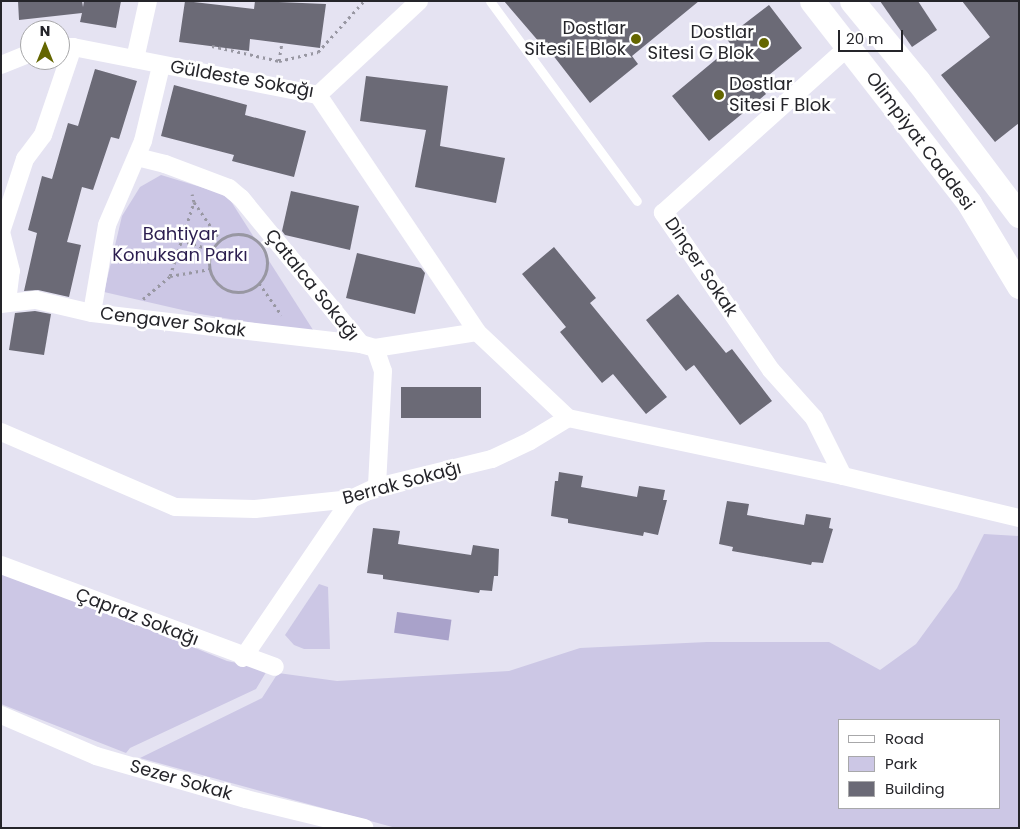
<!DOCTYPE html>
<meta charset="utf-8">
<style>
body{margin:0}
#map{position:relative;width:1020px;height:829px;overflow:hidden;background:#e5e3f2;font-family:Poppins,sans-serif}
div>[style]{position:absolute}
.green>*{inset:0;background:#ccc7e5}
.water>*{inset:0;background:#a9a2ca;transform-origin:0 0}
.building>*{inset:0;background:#6b6a76;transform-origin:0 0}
.path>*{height:3px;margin-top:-1.5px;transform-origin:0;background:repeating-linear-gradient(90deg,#9897a2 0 2.5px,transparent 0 6.5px)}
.path>.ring{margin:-1.5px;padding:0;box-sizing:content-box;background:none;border:3px solid #9897a2;border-radius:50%}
.lane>*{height:9px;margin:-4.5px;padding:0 4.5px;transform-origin:4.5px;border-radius:4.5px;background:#fff}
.street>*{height:18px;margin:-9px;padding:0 9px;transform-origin:9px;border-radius:9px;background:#fff}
.secondary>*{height:25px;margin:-12.5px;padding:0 12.5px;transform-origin:12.5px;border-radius:12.5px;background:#fff}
.dots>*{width:14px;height:14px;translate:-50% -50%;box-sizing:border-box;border:2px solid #fff;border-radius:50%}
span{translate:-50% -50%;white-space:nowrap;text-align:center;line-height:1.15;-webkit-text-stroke:5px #fff;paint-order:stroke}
.poi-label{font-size:18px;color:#25252a}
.right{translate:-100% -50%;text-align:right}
.left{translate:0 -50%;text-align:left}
.street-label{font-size:18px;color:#25252a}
.park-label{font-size:18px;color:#2c1e50}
.frame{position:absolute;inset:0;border:2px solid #25252a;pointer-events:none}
.legend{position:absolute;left:838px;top:719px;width:162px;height:90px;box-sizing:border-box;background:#fff;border:1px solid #a8a8aa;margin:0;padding:6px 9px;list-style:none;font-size:15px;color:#25252a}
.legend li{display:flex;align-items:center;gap:10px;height:25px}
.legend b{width:25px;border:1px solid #a8a8aa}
.north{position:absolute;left:20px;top:20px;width:50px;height:50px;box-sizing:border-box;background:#fff;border:1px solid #a8a8aa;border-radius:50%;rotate:0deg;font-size:14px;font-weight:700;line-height:20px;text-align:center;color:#25252a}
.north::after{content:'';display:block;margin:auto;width:18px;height:22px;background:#646600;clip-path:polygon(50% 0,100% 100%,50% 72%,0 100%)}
.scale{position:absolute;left:838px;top:30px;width:65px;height:22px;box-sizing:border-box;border:2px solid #25252a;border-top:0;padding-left:6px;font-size:15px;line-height:18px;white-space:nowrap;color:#25252a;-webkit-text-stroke:4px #fff;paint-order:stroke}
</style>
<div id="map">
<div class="green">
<i style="clip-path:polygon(161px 175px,227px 195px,315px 333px,200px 314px,104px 292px,122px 216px,140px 187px)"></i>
<i style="clip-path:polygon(evenodd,984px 534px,1019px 536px,1019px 828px,396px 828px,140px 758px,262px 698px,278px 673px,337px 681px,509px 671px,580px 648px,707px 642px,829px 642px,880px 670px,916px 644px,957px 588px,984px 534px,839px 720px,999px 720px,999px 808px,839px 808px,839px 720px)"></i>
<i style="clip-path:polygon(1px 569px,227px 661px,268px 669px,256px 689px,130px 748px,126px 753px,1px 704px)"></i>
<i style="clip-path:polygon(319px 584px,328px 587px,330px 649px,304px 649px,294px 645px,285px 635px)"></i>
</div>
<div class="water">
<i style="left:397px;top:612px;width:55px;height:21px;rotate:8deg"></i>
</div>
<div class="building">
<i style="clip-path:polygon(18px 1px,82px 1px,83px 7px,84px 1px,121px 1px,116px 28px,80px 22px,82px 13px,19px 20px)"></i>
<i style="clip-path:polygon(185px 1px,254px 9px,255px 1px,326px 4px,320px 48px,250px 39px,249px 51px,179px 42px)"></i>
<i style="clip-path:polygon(504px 1px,699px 1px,632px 56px,638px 64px,590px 103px,542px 41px,540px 43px)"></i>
<i style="clip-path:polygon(880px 1px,918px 1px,937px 30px,912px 47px)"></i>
<i style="clip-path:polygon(962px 1px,1019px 1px,1019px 123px,995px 142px,941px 75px,990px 37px)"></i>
<i style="clip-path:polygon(769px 5px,802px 48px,758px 84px,766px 94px,709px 141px,672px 96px,732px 46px,726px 38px)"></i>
<i style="clip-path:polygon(95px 69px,137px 81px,119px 139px,111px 137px,93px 190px,82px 187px,67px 242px,81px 245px,69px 297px,38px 290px,24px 291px,37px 233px,28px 230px,42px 176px,52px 179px,68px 123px,78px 126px)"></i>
<i style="clip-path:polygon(366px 76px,448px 86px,440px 146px,505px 158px,496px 203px,415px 187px,426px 130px,360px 121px)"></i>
<i style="clip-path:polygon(174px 85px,247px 105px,245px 115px,306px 131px,294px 177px,232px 161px,234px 155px,161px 136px)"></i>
<i style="clip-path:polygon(291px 191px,359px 206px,350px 250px,285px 235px,282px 231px)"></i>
<i style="clip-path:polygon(554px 247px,596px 298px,590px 303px,667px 397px,646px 414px,613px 374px,602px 383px,560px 332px,566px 327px,522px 274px)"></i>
<i style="clip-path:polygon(357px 253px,421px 268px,425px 273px,415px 314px,346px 298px)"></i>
<i style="clip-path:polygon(678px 294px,726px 353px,732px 349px,772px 401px,740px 425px,694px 365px,686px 371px,646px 320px)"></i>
<i style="clip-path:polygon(35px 311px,51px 314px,44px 355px,9px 350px,15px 313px)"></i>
<i style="left:481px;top:387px;width:31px;height:80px;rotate:90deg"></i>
<i style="clip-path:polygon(559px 472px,583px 476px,581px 487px,637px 497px,639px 486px,665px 490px,663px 500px,667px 500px,658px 535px,644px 532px,643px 536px,568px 523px,568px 519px,551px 516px,555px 481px,558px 481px)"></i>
<i style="clip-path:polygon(727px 501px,749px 504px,747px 515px,804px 525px,806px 514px,831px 518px,829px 528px,833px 529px,823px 563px,812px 562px,811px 565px,732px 551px,733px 547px,719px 544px)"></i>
<i style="clip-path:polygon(373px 528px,400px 531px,398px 544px,471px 555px,473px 545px,499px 549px,498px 576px,494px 576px,492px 591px,480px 590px,479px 593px,383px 579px,383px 575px,367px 573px)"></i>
</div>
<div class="path">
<i style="left:212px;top:46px;width:69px;rotate:12.6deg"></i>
<i style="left:279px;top:61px;width:40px;rotate:-13deg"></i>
<i style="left:318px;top:52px;width:69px;rotate:-48deg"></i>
<i style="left:279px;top:61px;width:18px;rotate:-81deg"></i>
<i style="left:194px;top:202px;width:46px;rotate:55.6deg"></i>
<i class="ring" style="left:209px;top:234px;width:55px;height:55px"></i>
<i style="left:181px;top:240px;width:33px;rotate:18deg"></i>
<i style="left:170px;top:276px;width:41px;rotate:-9.9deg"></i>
<i style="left:259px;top:283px;width:39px;rotate:55deg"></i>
<i style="left:143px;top:299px;width:35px;rotate:-40deg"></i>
<i style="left:170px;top:276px;width:78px;rotate:-72deg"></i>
<i style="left:194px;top:202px;width:8px;rotate:-104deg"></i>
</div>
<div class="lane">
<i style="left:490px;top:1px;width:248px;rotate:53.7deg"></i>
</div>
<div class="street">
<i style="left:60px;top:48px;width:13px;rotate:-4deg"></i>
<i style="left:73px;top:47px;width:250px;rotate:11.1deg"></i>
<i style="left:318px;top:95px;width:138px;rotate:-42.9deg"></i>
<i style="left:135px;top:59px;width:59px;rotate:-77.4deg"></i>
<i style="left:1px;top:65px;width:31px;rotate:-22deg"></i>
<i style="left:161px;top:66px;width:77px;rotate:103.5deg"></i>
<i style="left:143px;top:141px;width:91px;rotate:113.2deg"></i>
<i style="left:107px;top:225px;width:89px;rotate:99.7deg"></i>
<i style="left:92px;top:313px;width:271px;rotate:6.6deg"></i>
<i style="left:318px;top:95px;width:285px;rotate:56.1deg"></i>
<i style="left:477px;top:332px;width:125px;rotate:43.4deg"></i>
<i style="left:568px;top:418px;width:281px;rotate:11.9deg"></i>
<i style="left:843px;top:476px;width:181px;rotate:13.4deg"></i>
<i style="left:137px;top:157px;width:29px;rotate:14deg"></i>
<i style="left:165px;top:164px;width:68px;rotate:20.6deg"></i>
<i style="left:229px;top:188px;width:16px;rotate:40deg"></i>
<i style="left:241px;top:198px;width:189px;rotate:50.6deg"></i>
<i style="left:361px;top:344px;width:15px;rotate:16deg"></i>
<i style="left:375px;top:348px;width:103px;rotate:-8.9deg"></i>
<i style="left:7px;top:302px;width:31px;rotate:-83deg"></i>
<i style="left:11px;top:271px;width:40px;rotate:-104.4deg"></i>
<i style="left:1px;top:232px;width:77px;rotate:-71.8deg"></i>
<i style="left:25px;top:159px;width:30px;rotate:-53deg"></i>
<i style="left:43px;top:135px;width:93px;rotate:-71.2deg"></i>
<i style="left:1px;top:304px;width:35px;rotate:-7deg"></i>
<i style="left:36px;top:300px;width:57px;rotate:13.1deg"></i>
<i style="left:375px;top:348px;width:24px;rotate:71deg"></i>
<i style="left:383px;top:371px;width:116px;rotate:93deg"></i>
<i style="left:1px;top:432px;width:189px;rotate:23.3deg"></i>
<i style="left:175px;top:507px;width:80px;rotate:1.4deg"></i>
<i style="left:255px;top:509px;width:97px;rotate:-5.9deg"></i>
<i style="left:351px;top:499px;width:29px;rotate:-25deg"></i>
<i style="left:377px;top:487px;width:118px;rotate:-13.7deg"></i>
<i style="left:492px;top:459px;width:42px;rotate:-25.3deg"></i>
<i style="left:530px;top:441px;width:44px;rotate:-31.2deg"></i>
<i style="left:843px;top:476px;width:65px;rotate:-116.6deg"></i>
<i style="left:814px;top:418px;width:64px;rotate:-131.9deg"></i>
<i style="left:771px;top:370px;width:191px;rotate:-124.5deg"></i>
<i style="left:663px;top:213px;width:249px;rotate:-41.9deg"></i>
<i style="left:1px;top:565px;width:292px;rotate:20.4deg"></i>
<i style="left:243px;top:658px;width:192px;rotate:-55.8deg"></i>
<i style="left:1px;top:715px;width:103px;rotate:23.3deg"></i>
<i style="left:96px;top:756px;width:156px;rotate:16deg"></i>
<i style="left:246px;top:799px;width:122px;rotate:13.7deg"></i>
</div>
<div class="secondary">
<i style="left:812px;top:1px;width:256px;rotate:52.1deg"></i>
<i style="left:969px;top:203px;width:97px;rotate:58.9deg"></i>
<i style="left:852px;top:1px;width:104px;rotate:50.5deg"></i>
<i style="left:918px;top:81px;width:168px;rotate:53deg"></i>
</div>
<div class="dots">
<i style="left:636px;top:39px;background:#646600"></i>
<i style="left:764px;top:43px;background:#646600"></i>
<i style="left:719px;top:95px;background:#646600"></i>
</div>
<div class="poi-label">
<span class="right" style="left:626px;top:39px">Dostlar<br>Sitesi E Blok</span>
<span class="right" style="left:754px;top:43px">Dostlar<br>Sitesi G Blok</span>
<span class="left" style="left:729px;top:95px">Dostlar<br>Sitesi F Blok</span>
</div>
<div class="street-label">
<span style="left:242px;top:79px;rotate:10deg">Güldeste Sokağı</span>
<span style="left:920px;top:141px;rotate:53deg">Olimpiyat Caddesi</span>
<span style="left:701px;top:267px;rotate:56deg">Dinçer Sokak</span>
<span style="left:312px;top:285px;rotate:51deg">Çatalca Sokağı</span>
<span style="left:173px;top:322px;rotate:7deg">Cengaver Sokak</span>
<span style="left:402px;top:483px;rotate:-15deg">Berrak Sokağı</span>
<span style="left:137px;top:617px;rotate:21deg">Çapraz Sokağı</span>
<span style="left:181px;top:780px;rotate:16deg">Sezer Sokak</span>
</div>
<div class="park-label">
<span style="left:180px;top:245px">Bahtiyar<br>Konuksan Parkı</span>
</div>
<div class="frame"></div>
<ul class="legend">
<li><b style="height:6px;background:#fff"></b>Road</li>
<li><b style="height:14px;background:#ccc7e5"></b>Park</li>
<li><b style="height:14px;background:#6b6a76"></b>Building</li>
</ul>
<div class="north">N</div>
<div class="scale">20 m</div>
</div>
